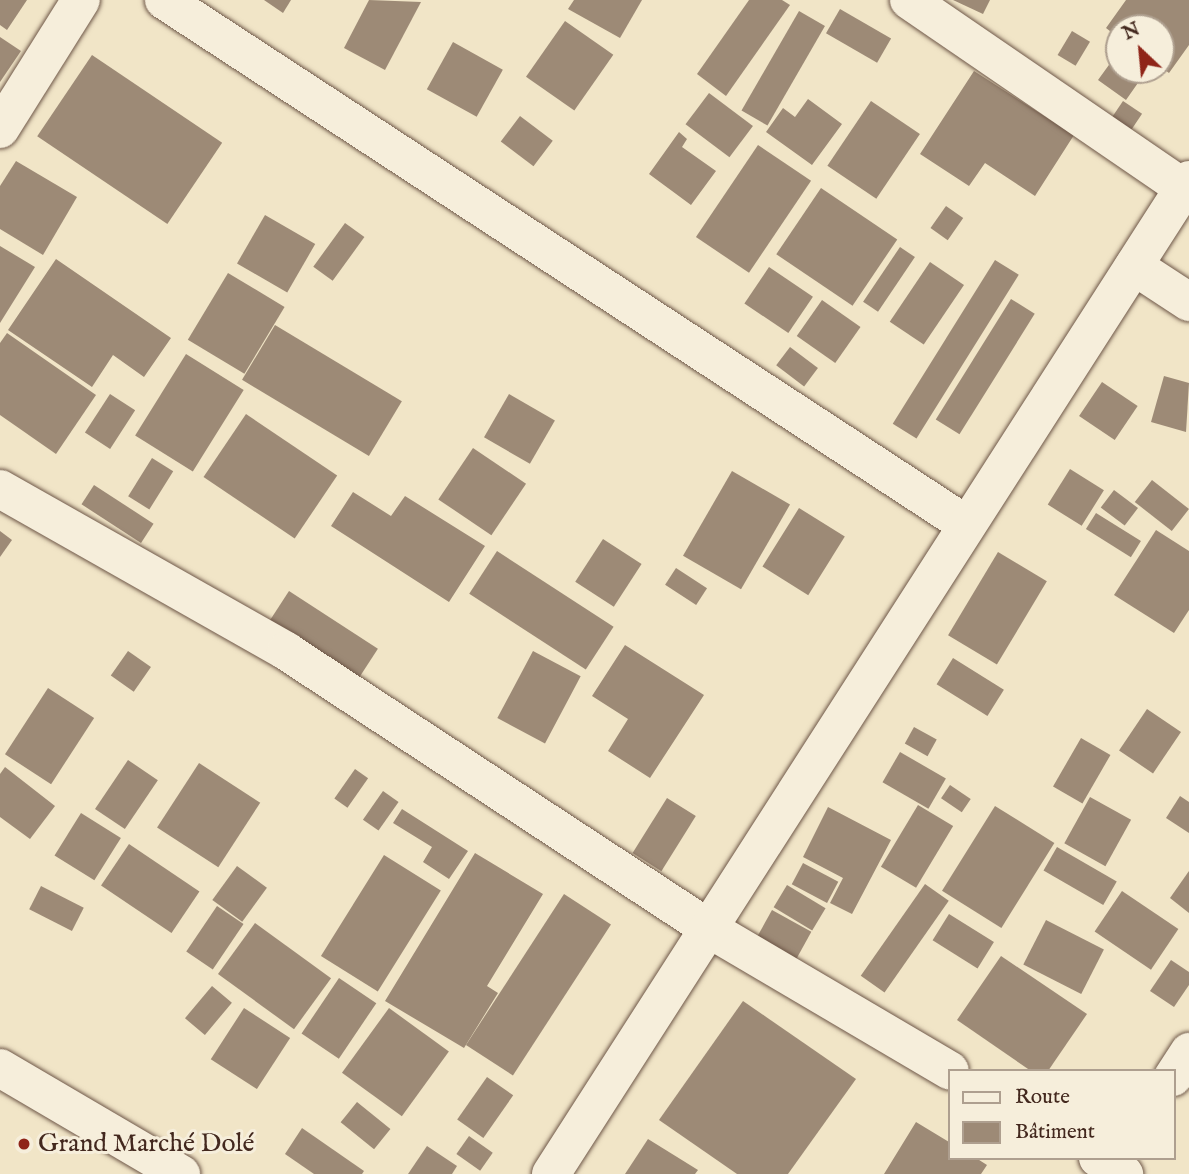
<!DOCTYPE html>
<meta charset="utf-8">
<style>
body{margin:0}
#map{position:relative;width:1189px;height:1174px;overflow:hidden;background:#f1e5c7;font-family:"IM FELL English",serif}
div>[style]{position:absolute}
.building>*{inset:0;background:#9d8a76;transform-origin:0 0}
.roads{filter:drop-shadow(0 0 2px #6e5748) drop-shadow(0 0 2px #6e5748)}
.minor>*{height:38px;margin:-19px;padding:0 19px;transform-origin:19px;border-radius:19px;background:#f6eedb}
.dots>*{width:19px;height:19px;translate:-50% -50%;box-sizing:border-box;border:4px solid #f6eedb;border-radius:50%}
span{translate:-50% -50%;white-space:nowrap;text-align:center;line-height:1.15;-webkit-text-stroke:6px #f6eedb;paint-order:stroke}
.poi-label{font-size:26px;color:#43281e}
.left{translate:0 -50%;text-align:left}
.legend{position:absolute;left:948px;top:1069px;width:228px;height:91px;box-sizing:border-box;background:#f6eedb;border:2px solid #ae9f8f;margin:0;padding:9px 12px;list-style:none;font-size:21px;color:#43281e}
.legend li{display:flex;align-items:center;gap:14px;height:35px}
.legend b{width:35px;border:2px solid #ae9f8f}
.north{position:absolute;left:1105px;top:14px;width:70px;height:70px;box-sizing:border-box;background:#f6eedb;border:2px solid #ae9f8f;border-radius:50%;rotate:334deg;font-size:19px;font-weight:700;line-height:28px;text-align:center;color:#43281e}
.north::after{content:'';display:block;margin:auto;width:24px;height:32px;background:#8f2418;clip-path:polygon(50% 0,100% 100%,50% 72%,0 100%)}
</style>
<div id="map">
<div class="building">
<i style="clip-path:polygon(0 0,27px 0,7px 30px,0 25px)"></i>
<i style="clip-path:polygon(264px 0,291px 0,283px 13px)"></i>
<i style="clip-path:polygon(369px 0,421px 2px,385px 70px,344px 48px)"></i>
<i style="clip-path:polygon(574px 0,642px 0,620px 38px,568px 9px)"></i>
<i style="clip-path:polygon(749px 0,782px 0,790px 5px,726px 96px,697px 74px)"></i>
<i style="clip-path:polygon(953px 0,990px 0,983px 14px)"></i>
<i style="clip-path:polygon(1126px 0,1189px 0,1189px 45px,1169px 73px,1161px 67px,1161px 28px,1119px 28px,1119px 38px,1106px 28px)"></i>
<i style="left:840px;top:9px;width:59px;height:28px;rotate:30deg"></i>
<i style="left:799px;top:11px;width:30px;height:115px;rotate:30deg"></i>
<i style="left:565px;top:21px;width:59px;height:68px;rotate:35deg"></i>
<i style="left:1072px;top:31px;width:21px;height:28px;rotate:31deg"></i>
<i style="clip-path:polygon(0 37px,21px 51px,0 82px)"></i>
<i style="left:453px;top:42px;width:57px;height:54px;rotate:29deg"></i>
<i style="clip-path:polygon(1119px 51px,1119px 70px,1147px 70px,1126px 100px,1098px 80px)"></i>
<i style="left:92px;top:55px;width:157px;height:98px;rotate:34deg"></i>
<i style="clip-path:polygon(974px 71px,1074px 135px,1035px 196px,985px 163px,969px 186px,920px 154px)"></i>
<i style="left:709px;top:93px;width:55px;height:39px;rotate:37deg"></i>
<i style="clip-path:polygon(808px 99px,842px 124px,812px 165px,766px 132px,783px 108px,795px 117px)"></i>
<i style="left:871px;top:101px;width:59px;height:78px;rotate:34deg"></i>
<i style="left:1123px;top:101px;width:23px;height:26px;rotate:34deg"></i>
<i style="left:520px;top:116px;width:41px;height:32px;rotate:37deg"></i>
<i style="clip-path:polygon(679px 132px,687px 139px,682px 147px,716px 171px,691px 205px,649px 174px)"></i>
<i style="left:758px;top:145px;width:64px;height:111px;rotate:34deg"></i>
<i style="clip-path:polygon(16px 161px,77px 197px,43px 255px,0 229px,0 186px)"></i>
<i style="left:821px;top:188px;width:92px;height:80px;rotate:34deg"></i>
<i style="left:946px;top:206px;width:21px;height:27px;rotate:35deg"></i>
<i style="left:265px;top:215px;width:58px;height:56px;rotate:30deg"></i>
<i style="left:345px;top:223px;width:24px;height:54px;rotate:36deg"></i>
<i style="clip-path:polygon(0 246px,35px 267px,0 323px)"></i>
<i style="left:900px;top:247px;width:18px;height:66px;rotate:34deg"></i>
<i style="clip-path:polygon(56px 259px,171px 338px,144px 377px,113px 355px,92px 387px,8px 330px)"></i>
<i style="left:995px;top:260px;width:28px;height:193px;rotate:32deg"></i>
<i style="left:930px;top:262px;width:41px;height:72px;rotate:34deg"></i>
<i style="left:769px;top:267px;width:53px;height:44px;rotate:34deg"></i>
<i style="left:228px;top:273px;width:66px;height:78px;rotate:31deg"></i>
<i style="left:1011px;top:299px;width:28px;height:142px;rotate:32deg"></i>
<i style="left:822px;top:300px;width:47px;height:44px;rotate:35deg"></i>
<i style="left:275px;top:325px;width:148px;height:64px;rotate:31deg"></i>
<i style="clip-path:polygon(7px 333px,96px 395px,56px 454px,0 415px,0 343px)"></i>
<i style="left:790px;top:347px;width:35px;height:23px;rotate:37deg"></i>
<i style="left:186px;top:354px;width:68px;height:96px;rotate:32deg"></i>
<i style="clip-path:polygon(1164px 376px,1189px 383px,1186px 432px,1151px 422px)"></i>
<i style="left:1102px;top:382px;width:43px;height:41px;rotate:34deg"></i>
<i style="left:110px;top:394px;width:30px;height:46px;rotate:33deg"></i>
<i style="left:509px;top:394px;width:53px;height:50px;rotate:30deg"></i>
<i style="left:246px;top:414px;width:110px;height:76px;rotate:34deg"></i>
<i style="left:473px;top:448px;width:64px;height:62px;rotate:34deg"></i>
<i style="left:152px;top:458px;width:25px;height:45px;rotate:32deg"></i>
<i style="left:1070px;top:469px;width:40px;height:42px;rotate:32deg"></i>
<i style="left:732px;top:471px;width:67px;height:98px;rotate:30deg"></i>
<i style="left:1152px;top:480px;width:47px;height:28px;rotate:38deg"></i>
<i style="left:94px;top:485px;width:71px;height:23px;rotate:33deg"></i>
<i style="left:1114px;top:490px;width:30px;height:22px;rotate:37deg"></i>
<i style="clip-path:polygon(353px 492px,391px 516px,405px 496px,485px 546px,449px 602px,331px 526px)"></i>
<i style="left:799px;top:508px;width:54px;height:69px;rotate:32deg"></i>
<i style="left:1096px;top:513px;width:53px;height:19px;rotate:32deg"></i>
<i style="clip-path:polygon(1156px 530px,1189px 551px,1189px 610px,1174px 633px,1114px 595px)"></i>
<i style="clip-path:polygon(0 531px,12px 540px,0 557px)"></i>
<i style="left:603px;top:539px;width:46px;height:51px;rotate:33deg"></i>
<i style="left:497px;top:551px;width:139px;height:51px;rotate:33deg"></i>
<i style="left:998px;top:552px;width:57px;height:97px;rotate:31deg"></i>
<i style="left:676px;top:568px;width:37px;height:20px;rotate:33deg"></i>
<i style="left:289px;top:591px;width:106px;height:37px;rotate:33deg"></i>
<i style="clip-path:polygon(625px 645px,704px 695px,650px 778px,608px 751px,628px 719px,592px 696px)"></i>
<i style="left:128px;top:651px;width:28px;height:30px;rotate:35deg"></i>
<i style="left:533px;top:651px;width:54px;height:76px;rotate:28deg"></i>
<i style="left:953px;top:658px;width:60px;height:31px;rotate:32deg"></i>
<i style="left:48px;top:688px;width:55px;height:79px;rotate:33deg"></i>
<i style="left:1147px;top:709px;width:41px;height:50px;rotate:34deg"></i>
<i style="left:914px;top:727px;width:26px;height:19px;rotate:29deg"></i>
<i style="left:1081px;top:738px;width:34px;height:56px;rotate:30deg"></i>
<i style="left:900px;top:752px;width:53px;height:35px;rotate:30deg"></i>
<i style="left:128px;top:760px;width:36px;height:59px;rotate:34deg"></i>
<i style="left:199px;top:763px;width:73px;height:77px;rotate:33deg"></i>
<i style="clip-path:polygon(5px 767px,55px 806px,30px 839px,0 817px,0 774px)"></i>
<i style="left:355px;top:769px;width:16px;height:36px;rotate:35deg"></i>
<i style="left:950px;top:785px;width:25px;height:16px;rotate:34deg"></i>
<i style="left:383px;top:791px;width:19px;height:35px;rotate:35deg"></i>
<i style="clip-path:polygon(1180px 796px,1189px 802px,1189px 833px,1166px 818px)"></i>
<i style="left:1090px;top:797px;width:47px;height:53px;rotate:29deg"></i>
<i style="left:667px;top:798px;width:34px;height:65px;rotate:32deg"></i>
<i style="left:918px;top:805px;width:41px;height:72px;rotate:31deg"></i>
<i style="left:995px;top:806px;width:70px;height:100px;rotate:32deg"></i>
<i style="clip-path:polygon(828px 807px,891px 840px,852px 914px,830px 903px,843px 878px,803px 857px)"></i>
<i style="clip-path:polygon(402px 809px,468px 851px,449px 879px,423px 862px,432px 847px,393px 823px)"></i>
<i style="left:81px;top:813px;width:47px;height:50px;rotate:32deg"></i>
<i style="left:129px;top:844px;width:85px;height:50px;rotate:34deg"></i>
<i style="left:1057px;top:847px;width:69px;height:27px;rotate:30deg"></i>
<i style="clip-path:polygon(475px 853px,543px 894px,487px 986px,498px 993px,464px 1048px,385px 1001px)"></i>
<i style="left:384px;top:855px;width:67px;height:119px;rotate:32deg"></i>
<i style="left:803px;top:863px;width:40px;height:24px;rotate:28deg"></i>
<i style="left:237px;top:866px;width:37px;height:42px;rotate:36deg"></i>
<i style="clip-path:polygon(1189px 871px,1189px 913px,1170px 898px)"></i>
<i style="left:925px;top:884px;width:29px;height:112px;rotate:35deg"></i>
<i style="left:787px;top:885px;width:45px;height:26px;rotate:31deg"></i>
<i style="left:41px;top:886px;width:48px;height:26px;rotate:27deg"></i>
<i style="left:1122px;top:891px;width:68px;height:49px;rotate:34deg"></i>
<i style="left:564px;top:894px;width:56px;height:180px;rotate:33deg"></i>
<i style="left:217px;top:906px;width:32px;height:55px;rotate:34deg"></i>
<i style="left:772px;top:910px;width:45px;height:35px;rotate:29deg"></i>
<i style="left:949px;top:914px;width:53px;height:31px;rotate:32deg"></i>
<i style="left:1046px;top:920px;width:65px;height:50px;rotate:27deg"></i>
<i style="left:255px;top:923px;width:94px;height:63px;rotate:36deg"></i>
<i style="clip-path:polygon(1001px 956px,1087px 1014px,1048px 1071px,1031px 1071px,957px 1020px)"></i>
<i style="clip-path:polygon(1171px 960px,1189px 972px,1189px 985px,1174px 1007px,1150px 991px)"></i>
<i style="left:339px;top:978px;width:45px;height:67px;rotate:34deg"></i>
<i style="left:212px;top:986px;width:26px;height:42px;rotate:40deg"></i>
<i style="clip-path:polygon(743px 1001px,856px 1079px,788px 1174px,737px 1174px,659px 1120px)"></i>
<i style="left:244px;top:1008px;width:55px;height:61px;rotate:33deg"></i>
<i style="left:389px;top:1008px;width:74px;height:80px;rotate:36deg"></i>
<i style="left:487px;top:1077px;width:32px;height:52px;rotate:35deg"></i>
<i style="left:357px;top:1102px;width:43px;height:26px;rotate:39deg"></i>
<i style="clip-path:polygon(916px 1122px,949px 1142px,949px 1158px,976px 1158px,987px 1165px,981px 1174px,884px 1174px)"></i>
<i style="clip-path:polygon(302px 1128px,364px 1171px,362px 1174px,314px 1174px,285px 1154px)"></i>
<i style="left:469px;top:1136px;width:29px;height:22px;rotate:35deg"></i>
<i style="clip-path:polygon(648px 1139px,698px 1170px,695px 1174px,625px 1174px)"></i>
<i style="clip-path:polygon(427px 1146px,457px 1166px,452px 1174px,408px 1174px)"></i>
</div>
<div class="roads">
<div class="minor">
<i style="left:164px;top:0;width:959px;rotate:33.18deg"></i>
<i style="left:909px;top:0;width:333px;rotate:34.4deg"></i>
<i style="left:0;top:129px;width:152px;rotate:-57.9deg"></i>
<i style="left:1134px;top:266px;width:66px;rotate:33.2deg"></i>
<i style="left:0;top:489px;width:329px;rotate:29.5deg"></i>
<i style="left:286px;top:651px;width:508px;rotate:33.28deg"></i>
<i style="left:711px;top:930px;width:277px;rotate:30.5deg"></i>
<i style="left:0;top:1068px;width:210px;rotate:30.4deg"></i>
<i style="left:1173px;top:1077px;width:30px;rotate:-57deg"></i>
<i style="left:1098px;top:1158px;width:31px;rotate:32deg"></i>
<i style="left:551px;top:1174px;width:1181px;rotate:-57.31deg"></i>
</div>
</div>
<div class="dots">
<i style="left:24px;top:1144px;background:#8f2418"></i>
</div>
<div class="poi-label">
<span class="left" style="left:38px;top:1144px">Grand Marché Dolé</span>
</div>
<ul class="legend">
<li><b style="height:9px;background:#f6eedb"></b>Route</li>
<li><b style="height:19px;background:#9d8a76"></b>Bâtiment</li>
</ul>
<div class="north">N</div>
</div>
